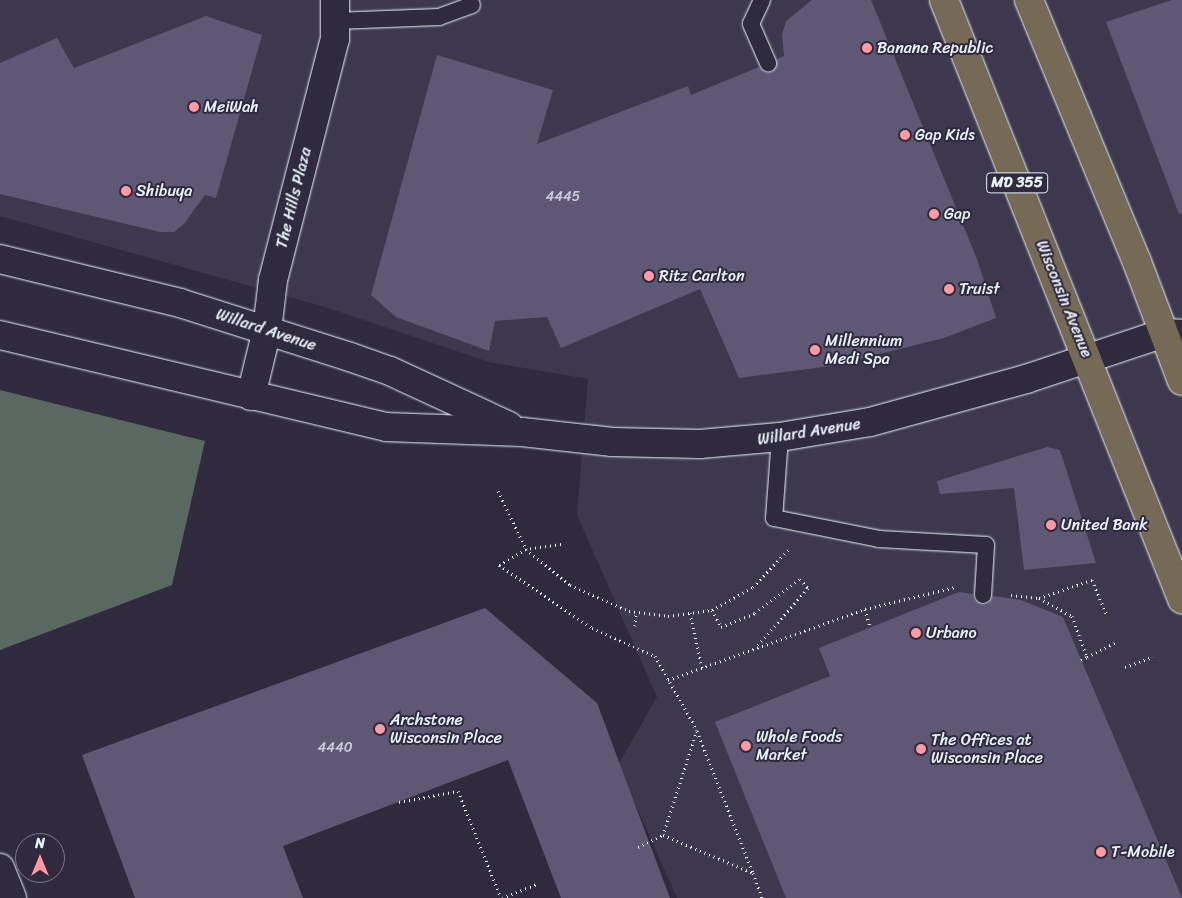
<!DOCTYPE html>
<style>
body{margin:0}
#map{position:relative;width:1182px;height:898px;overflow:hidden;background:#2f2a3d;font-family:Sriracha,sans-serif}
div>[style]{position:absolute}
.built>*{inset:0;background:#3d384e}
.green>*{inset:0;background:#5a6960}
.building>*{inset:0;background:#5e5875}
.path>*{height:3px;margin-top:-1.5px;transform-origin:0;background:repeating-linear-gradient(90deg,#e8f1f8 0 1px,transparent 0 5px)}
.roads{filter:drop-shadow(0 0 1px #e8f1f8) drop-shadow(0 0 1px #e8f1f8)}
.service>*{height:16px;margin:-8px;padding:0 8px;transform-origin:8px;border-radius:8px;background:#2f2a3d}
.minor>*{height:28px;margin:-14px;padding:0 14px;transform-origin:14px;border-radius:14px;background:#2f2a3d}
.tertiary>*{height:28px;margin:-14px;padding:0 14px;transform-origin:14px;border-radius:14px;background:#2f2a3d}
.primary>*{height:28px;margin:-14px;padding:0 14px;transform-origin:14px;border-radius:14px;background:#756a55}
.dots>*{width:14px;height:14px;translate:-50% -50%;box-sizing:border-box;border:2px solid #2f2a3d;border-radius:50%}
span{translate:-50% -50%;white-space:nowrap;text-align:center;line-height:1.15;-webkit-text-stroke:4px #2f2a3d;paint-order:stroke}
.number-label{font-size:14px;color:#c6cbd7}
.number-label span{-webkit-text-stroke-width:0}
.shield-label span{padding:1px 4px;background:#2f2a3d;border:1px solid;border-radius:4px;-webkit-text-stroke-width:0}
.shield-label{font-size:15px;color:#e8f1f8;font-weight:700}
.poi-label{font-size:16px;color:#e8f1f8}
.left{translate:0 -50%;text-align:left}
.street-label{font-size:16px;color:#e8f1f8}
.north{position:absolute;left:15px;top:833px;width:50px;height:50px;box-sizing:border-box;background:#2f2a3d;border:1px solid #797a88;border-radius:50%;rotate:0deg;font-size:14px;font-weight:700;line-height:20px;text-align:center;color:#e8f1f8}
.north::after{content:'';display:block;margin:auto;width:18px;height:22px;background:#ff9aa2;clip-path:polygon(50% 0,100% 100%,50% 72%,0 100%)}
</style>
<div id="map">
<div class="built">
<i style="clip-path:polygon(0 0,1182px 0,1182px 898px,677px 898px,618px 765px,657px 697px,577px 515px,588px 379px,489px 362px,325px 307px,0 216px)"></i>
</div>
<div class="green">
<i style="clip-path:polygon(0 390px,205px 441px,172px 585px,0 650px)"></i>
</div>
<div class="building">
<i style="clip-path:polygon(812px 0,871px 0,977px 259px,996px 318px,944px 338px,831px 366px,739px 378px,700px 289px,561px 348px,547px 317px,495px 321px,489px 351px,396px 317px,371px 295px,437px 55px,553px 90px,537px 144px,688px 86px,691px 95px,759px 67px,766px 73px,772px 72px,777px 59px,784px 56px,782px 35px,786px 21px)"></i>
<i style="clip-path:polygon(1172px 0,1182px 0,1182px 213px,1179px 214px,1106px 22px)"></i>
<i style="clip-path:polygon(206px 16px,262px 35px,216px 198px,205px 195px,183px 225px,174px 232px,160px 232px,0 194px,0 63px,57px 38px,74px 68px)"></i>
<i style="clip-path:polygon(1047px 447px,1060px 450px,1096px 563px,1024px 570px,1014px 488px,940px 494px,937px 481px)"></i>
<i style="clip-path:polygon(959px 592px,973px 594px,974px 600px,982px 605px,988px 604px,993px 596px,1021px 600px,1063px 617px,1182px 898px,786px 898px,715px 722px,830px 676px,819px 648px)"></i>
<i style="clip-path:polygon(485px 608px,597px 703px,670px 898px,561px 898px,508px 760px,283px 846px,303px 898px,135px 898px,82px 755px)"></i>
</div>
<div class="path">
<i style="left:498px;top:491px;width:64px;rotate:64.2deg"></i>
<i style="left:526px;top:549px;width:57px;rotate:39.3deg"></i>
<i style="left:570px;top:585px;width:64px;rotate:23.8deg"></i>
<i style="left:629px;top:611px;width:39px;rotate:7deg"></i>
<i style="left:668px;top:616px;width:44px;rotate:-7.8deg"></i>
<i style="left:712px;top:610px;width:47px;rotate:-29.3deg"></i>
<i style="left:753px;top:587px;width:51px;rotate:-46.6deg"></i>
<i style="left:561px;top:544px;width:35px;rotate:172deg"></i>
<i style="left:526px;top:549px;width:31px;rotate:149deg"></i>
<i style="left:499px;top:565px;width:112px;rotate:34.1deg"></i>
<i style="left:592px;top:628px;width:69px;rotate:24deg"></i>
<i style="left:655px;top:656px;width:85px;rotate:60.4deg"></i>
<i style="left:697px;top:730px;width:110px;rotate:107.9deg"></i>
<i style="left:663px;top:835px;width:98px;rotate:22.9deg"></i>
<i style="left:753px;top:873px;width:27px;rotate:70deg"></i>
<i style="left:1011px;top:595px;width:28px;rotate:6deg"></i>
<i style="left:1039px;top:598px;width:38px;rotate:29deg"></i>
<i style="left:1072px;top:616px;width:44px;rotate:69.9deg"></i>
<i style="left:1087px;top:657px;width:33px;rotate:-27deg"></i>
<i style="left:1039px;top:598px;width:56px;rotate:-18.8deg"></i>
<i style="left:1092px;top:580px;width:36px;rotate:67deg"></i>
<i style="left:865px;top:609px;width:93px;rotate:-13.7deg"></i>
<i style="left:712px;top:610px;width:19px;rotate:62deg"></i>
<i style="left:721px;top:627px;width:37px;rotate:-22deg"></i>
<i style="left:755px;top:613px;width:56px;rotate:-37.1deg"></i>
<i style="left:800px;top:579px;width:12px;rotate:48deg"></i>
<i style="left:808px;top:588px;width:76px;rotate:131.3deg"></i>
<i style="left:690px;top:613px;width:56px;rotate:77.7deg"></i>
<i style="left:635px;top:626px;width:14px;rotate:-86deg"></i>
<i style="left:1081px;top:660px;width:7px;rotate:-27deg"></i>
<i style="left:1125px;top:667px;width:30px;rotate:-20deg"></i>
<i style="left:668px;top:680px;width:209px;rotate:-19.8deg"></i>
<i style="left:865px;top:609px;width:19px;rotate:74deg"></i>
<i style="left:697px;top:731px;width:153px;rotate:68.5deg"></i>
<i style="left:399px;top:802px;width:60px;rotate:-10.6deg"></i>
<i style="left:458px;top:791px;width:115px;rotate:68.1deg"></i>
<i style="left:638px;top:847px;width:28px;rotate:-26deg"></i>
<i style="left:502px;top:898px;width:38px;rotate:-22deg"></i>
</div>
<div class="roads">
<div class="service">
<i style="left:762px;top:0;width:26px;rotate:115deg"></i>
<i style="left:751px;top:24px;width:43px;rotate:66.4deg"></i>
<i style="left:335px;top:21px;width:104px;rotate:-2.2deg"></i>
<i style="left:439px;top:17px;width:35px;rotate:-20deg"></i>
<i style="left:780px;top:437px;width:81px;rotate:94.2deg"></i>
<i style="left:774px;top:518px;width:107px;rotate:11.3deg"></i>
<i style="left:879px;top:539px;width:107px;rotate:3.2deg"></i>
<i style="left:986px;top:545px;width:50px;rotate:93.4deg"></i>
</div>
<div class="minor">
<i style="left:251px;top:396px;width:68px;rotate:-76.4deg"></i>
<i style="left:267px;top:330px;width:50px;rotate:-83.2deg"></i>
<i style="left:273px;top:280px;width:249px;rotate:-75.6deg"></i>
<i style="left:335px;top:39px;width:39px;rotate:-90deg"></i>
</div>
<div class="tertiary">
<i style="left:0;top:259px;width:185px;rotate:13.7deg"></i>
<i style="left:180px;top:303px;width:178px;rotate:17.6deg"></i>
<i style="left:350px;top:357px;width:42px;rotate:19.3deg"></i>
<i style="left:390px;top:371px;width:131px;rotate:24.8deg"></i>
<i style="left:0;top:335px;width:397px;rotate:13.4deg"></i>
<i style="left:386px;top:427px;width:136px;rotate:2.1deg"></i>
<i style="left:522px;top:432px;width:91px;rotate:6.3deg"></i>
<i style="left:612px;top:442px;width:88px;rotate:1.3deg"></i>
<i style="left:700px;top:444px;width:80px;rotate:-5deg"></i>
<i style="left:780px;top:437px;width:91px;rotate:-9.5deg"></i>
<i style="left:870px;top:422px;width:162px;rotate:-15.4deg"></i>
<i style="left:1026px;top:379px;width:145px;rotate:-18.4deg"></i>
<i style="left:1164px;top:333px;width:18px;rotate:3deg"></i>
<i style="left:0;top:868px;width:32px;rotate:68deg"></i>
</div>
<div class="primary">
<i style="left:944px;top:0;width:645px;rotate:68.33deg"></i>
<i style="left:1029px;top:0;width:283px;rotate:67.6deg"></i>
<i style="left:1137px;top:262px;width:127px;rotate:69.3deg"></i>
</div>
</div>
<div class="dots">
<i style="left:867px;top:48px;background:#ff9aa2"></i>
<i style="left:194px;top:107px;background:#ff9aa2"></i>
<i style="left:905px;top:135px;background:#ff9aa2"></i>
<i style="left:126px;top:191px;background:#ff9aa2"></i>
<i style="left:934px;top:214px;background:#ff9aa2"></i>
<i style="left:649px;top:276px;background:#ff9aa2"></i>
<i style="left:949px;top:289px;background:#ff9aa2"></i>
<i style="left:815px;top:350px;background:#ff9aa2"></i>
<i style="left:1051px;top:525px;background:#ff9aa2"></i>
<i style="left:916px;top:633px;background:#ff9aa2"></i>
<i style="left:380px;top:729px;background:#ff9aa2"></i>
<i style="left:746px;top:746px;background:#ff9aa2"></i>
<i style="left:921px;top:749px;background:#ff9aa2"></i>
<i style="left:1101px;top:852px;background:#ff9aa2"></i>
</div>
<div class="number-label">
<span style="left:563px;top:197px">4445</span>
<span style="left:335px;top:748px">4440</span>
</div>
<div class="shield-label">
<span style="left:1017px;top:183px">MD 355</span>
</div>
<div class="poi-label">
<span class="left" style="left:877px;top:48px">Banana Republic</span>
<span class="left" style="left:204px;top:107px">MeiWah</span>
<span class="left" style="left:915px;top:135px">Gap Kids</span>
<span class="left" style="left:136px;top:191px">Shibuya</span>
<span class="left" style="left:944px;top:214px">Gap</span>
<span class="left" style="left:659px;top:276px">Ritz Carlton</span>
<span class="left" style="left:959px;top:289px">Truist</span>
<span class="left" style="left:825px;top:350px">Millennium<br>Medi Spa</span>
<span class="left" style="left:1061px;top:525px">United Bank</span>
<span class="left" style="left:926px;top:633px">Urbano</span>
<span class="left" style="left:390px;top:729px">Archstone<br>Wisconsin Place</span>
<span class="left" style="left:756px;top:746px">Whole Foods<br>Market</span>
<span class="left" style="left:931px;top:749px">The Offices at<br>Wisconsin Place</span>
<span class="left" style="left:1111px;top:852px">T-Mobile</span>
</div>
<div class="street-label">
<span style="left:294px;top:198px;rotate:-76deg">The Hills Plaza</span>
<span style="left:1064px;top:299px;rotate:68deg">Wisconsin Avenue</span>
<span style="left:266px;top:330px;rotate:18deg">Willard Avenue</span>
<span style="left:809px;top:432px;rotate:-9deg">Willard Avenue</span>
</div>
<div class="north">N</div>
</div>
